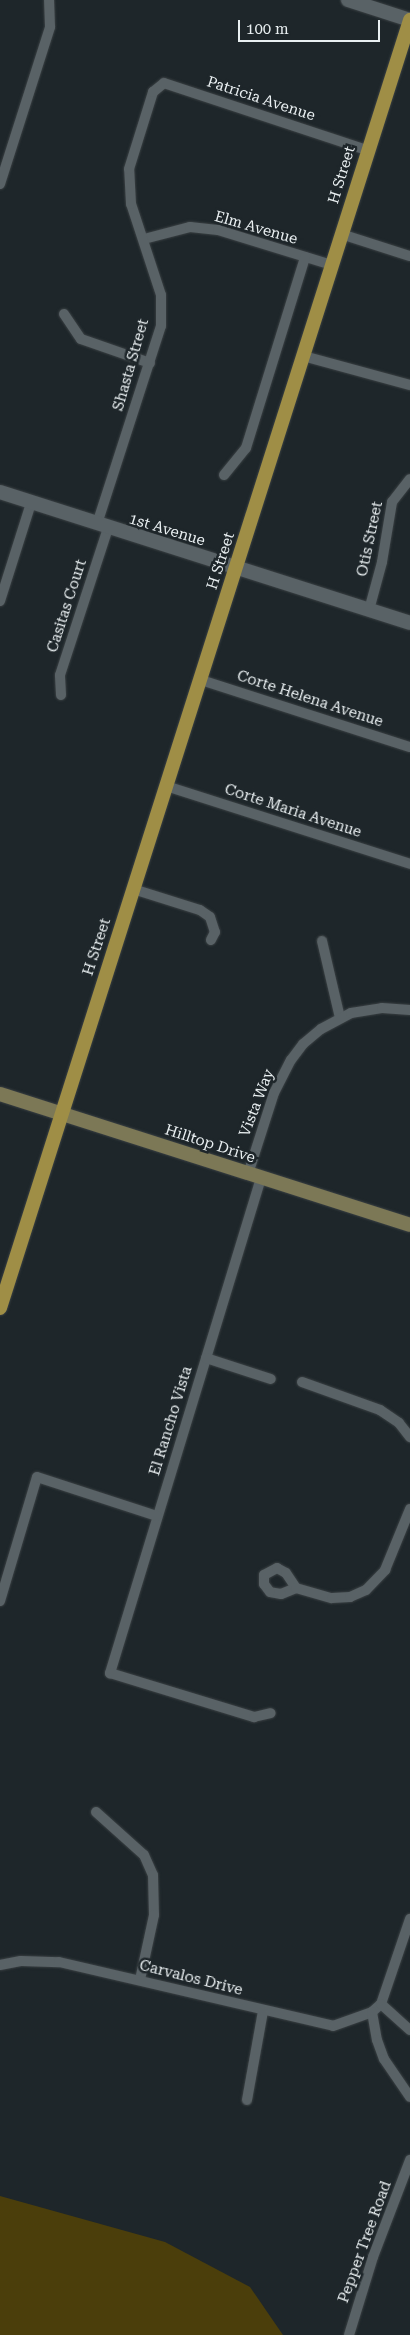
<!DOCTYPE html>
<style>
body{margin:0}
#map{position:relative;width:410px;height:2335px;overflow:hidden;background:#1e262a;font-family:"Roboto Serif",serif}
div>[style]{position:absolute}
.green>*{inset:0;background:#4b3e0b}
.roads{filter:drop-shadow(0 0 1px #3a4043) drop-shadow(0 0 1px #3a4043)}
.minor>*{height:10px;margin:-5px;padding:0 5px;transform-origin:5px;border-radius:5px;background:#596266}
.tertiary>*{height:14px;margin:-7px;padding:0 7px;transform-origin:7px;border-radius:7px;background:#596266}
.secondary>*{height:14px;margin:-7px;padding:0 7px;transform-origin:7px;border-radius:7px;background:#7c7856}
.primary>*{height:14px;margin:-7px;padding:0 7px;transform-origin:7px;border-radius:7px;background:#9f8e46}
span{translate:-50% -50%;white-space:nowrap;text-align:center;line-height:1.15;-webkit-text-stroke:5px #1e262a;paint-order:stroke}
.street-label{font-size:15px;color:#e9eff1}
.scale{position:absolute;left:238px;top:20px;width:142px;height:22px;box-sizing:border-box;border:2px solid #e9eff1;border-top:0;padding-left:6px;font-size:15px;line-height:18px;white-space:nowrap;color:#e9eff1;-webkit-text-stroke:4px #1e262a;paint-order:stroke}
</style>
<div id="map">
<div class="green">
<i style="clip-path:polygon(0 2196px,165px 2242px,250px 2287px,283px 2335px,0 2335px)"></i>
</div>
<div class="roads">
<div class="minor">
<i style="left:0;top:184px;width:165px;rotate:-72.3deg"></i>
<i style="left:50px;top:27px;width:27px;rotate:-92deg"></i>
<i style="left:341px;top:234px;width:72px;rotate:17.7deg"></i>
<i style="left:144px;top:239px;width:48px;rotate:-14.6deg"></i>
<i style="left:190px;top:227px;width:28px;rotate:6deg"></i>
<i style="left:218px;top:230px;width:119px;rotate:17.1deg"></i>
<i style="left:64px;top:314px;width:30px;rotate:56deg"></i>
<i style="left:81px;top:339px;width:73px;rotate:19.2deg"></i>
<i style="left:303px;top:356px;width:111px;rotate:15.2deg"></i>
<i style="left:224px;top:475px;width:35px;rotate:-51deg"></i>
<i style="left:246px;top:448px;width:200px;rotate:-72.8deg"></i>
<i style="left:97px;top:524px;width:208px;rotate:-72.1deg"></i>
<i style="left:161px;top:326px;width:31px;rotate:-90deg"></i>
<i style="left:161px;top:295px;width:96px;rotate:-108.2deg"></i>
<i style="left:131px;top:204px;width:35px;rotate:-93deg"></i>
<i style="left:129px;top:169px;width:81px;rotate:-72.7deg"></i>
<i style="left:153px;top:92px;width:14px;rotate:-39deg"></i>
<i style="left:164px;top:83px;width:214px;rotate:18.3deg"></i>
<i style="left:0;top:601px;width:103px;rotate:-72.4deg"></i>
<i style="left:369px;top:610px;width:50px;rotate:-74.8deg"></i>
<i style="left:382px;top:562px;width:61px;rotate:-80.5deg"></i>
<i style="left:392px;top:502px;width:29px;rotate:-52deg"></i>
<i style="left:201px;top:680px;width:219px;rotate:17.8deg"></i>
<i style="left:61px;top:695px;width:20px;rotate:-93deg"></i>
<i style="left:60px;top:675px;width:155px;rotate:-71.9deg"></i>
<i style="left:166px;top:786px;width:256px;rotate:17.7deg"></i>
<i style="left:133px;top:889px;width:70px;rotate:17.4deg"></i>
<i style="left:200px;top:910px;width:12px;rotate:35deg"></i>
<i style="left:210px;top:917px;width:16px;rotate:72deg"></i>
<i style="left:215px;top:932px;width:9px;rotate:117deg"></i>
<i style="left:322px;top:941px;width:79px;rotate:76.8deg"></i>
<i style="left:248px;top:1174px;width:85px;rotate:-72.2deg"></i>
<i style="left:274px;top:1093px;width:37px;rotate:-63deg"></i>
<i style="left:291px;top:1060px;width:20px;rotate:-53deg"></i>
<i style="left:303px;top:1044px;width:23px;rotate:-40deg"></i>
<i style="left:321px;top:1029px;width:34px;rotate:-28deg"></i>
<i style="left:351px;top:1013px;width:31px;rotate:-9deg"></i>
<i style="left:382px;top:1008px;width:28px;rotate:4deg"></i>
<i style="left:261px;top:1178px;width:518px;rotate:106.96deg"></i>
<i style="left:110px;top:1673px;width:151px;rotate:17deg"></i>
<i style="left:254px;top:1717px;width:17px;rotate:-13deg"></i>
<i style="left:206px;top:1358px;width:68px;rotate:17.9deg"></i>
<i style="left:302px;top:1382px;width:83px;rotate:19.7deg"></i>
<i style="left:380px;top:1410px;width:23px;rotate:34deg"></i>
<i style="left:399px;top:1423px;width:18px;rotate:52deg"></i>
<i style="left:296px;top:1588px;width:16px;rotate:158deg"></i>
<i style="left:281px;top:1594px;width:11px;rotate:-170deg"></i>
<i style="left:270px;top:1592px;width:10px;rotate:-127deg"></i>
<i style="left:264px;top:1584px;width:9px;rotate:-90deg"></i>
<i style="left:264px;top:1575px;width:15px;rotate:-28deg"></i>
<i style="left:277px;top:1568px;width:10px;rotate:29deg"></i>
<i style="left:286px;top:1573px;width:18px;rotate:56deg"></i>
<i style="left:296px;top:1588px;width:37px;rotate:16deg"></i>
<i style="left:332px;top:1598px;width:18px;rotate:-3deg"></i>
<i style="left:350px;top:1597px;width:17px;rotate:-24deg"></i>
<i style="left:366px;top:1590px;width:28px;rotate:-46deg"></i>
<i style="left:385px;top:1570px;width:66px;rotate:-67.7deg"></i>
<i style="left:0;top:1601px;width:129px;rotate:-73.4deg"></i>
<i style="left:37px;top:1477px;width:126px;rotate:18deg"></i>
<i style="left:96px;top:1812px;width:64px;rotate:41.9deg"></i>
<i style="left:144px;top:1855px;width:22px;rotate:66deg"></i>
<i style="left:153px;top:1875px;width:40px;rotate:88.6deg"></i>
<i style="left:154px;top:1915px;width:66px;rotate:102.2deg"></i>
<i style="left:0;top:1965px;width:21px;rotate:-11deg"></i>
<i style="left:21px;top:1961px;width:38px;rotate:2deg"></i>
<i style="left:59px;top:1962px;width:281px;rotate:13.1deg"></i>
<i style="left:333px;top:2026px;width:41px;rotate:-19.7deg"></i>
<i style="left:372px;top:2012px;width:12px;rotate:-42deg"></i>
<i style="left:381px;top:2004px;width:90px;rotate:-71.2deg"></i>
<i style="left:381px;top:2004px;width:39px;rotate:42deg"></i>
<i style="left:372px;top:2012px;width:28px;rotate:80deg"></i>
<i style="left:377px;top:2040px;width:20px;rotate:70deg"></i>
<i style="left:384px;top:2059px;width:46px;rotate:55.6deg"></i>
<i style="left:247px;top:2100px;width:90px;rotate:-79.8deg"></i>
<i style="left:349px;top:2335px;width:82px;rotate:-72.9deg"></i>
<i style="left:373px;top:2257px;width:104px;rotate:-69.1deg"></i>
</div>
<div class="tertiary">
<i style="left:348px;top:0;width:65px;rotate:17.9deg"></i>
<i style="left:0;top:492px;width:430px;rotate:17.7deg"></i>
</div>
<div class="secondary">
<i style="left:0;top:1094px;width:430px;rotate:17.7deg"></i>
</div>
<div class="primary">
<i style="left:0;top:1308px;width:1352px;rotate:-72.34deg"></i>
</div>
</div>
<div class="street-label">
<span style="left:261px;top:99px;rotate:18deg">Patricia Avenue</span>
<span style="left:342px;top:175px;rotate:-73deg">H Street</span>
<span style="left:256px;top:228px;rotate:16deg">Elm Avenue</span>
<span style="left:131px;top:365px;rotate:-74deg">Shasta Street</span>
<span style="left:167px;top:530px;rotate:17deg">1st Avenue</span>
<span style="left:370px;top:539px;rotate:-78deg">Otis Street</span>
<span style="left:221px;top:561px;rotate:-72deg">H Street</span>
<span style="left:67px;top:606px;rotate:-72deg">Casitas Court</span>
<span style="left:310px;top:699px;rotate:18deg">Corte Helena Avenue</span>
<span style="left:293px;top:811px;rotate:18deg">Corte Maria Avenue</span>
<span style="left:97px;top:947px;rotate:-72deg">H Street</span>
<span style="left:257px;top:1103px;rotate:-69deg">Vista Way</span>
<span style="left:210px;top:1144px;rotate:18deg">Hilltop Drive</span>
<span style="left:171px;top:1421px;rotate:-73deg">El Rancho Vista</span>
<span style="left:191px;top:1978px;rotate:14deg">Carvalos Drive</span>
<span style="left:365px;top:2242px;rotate:-70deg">Pepper Tree Road</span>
</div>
<div class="scale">100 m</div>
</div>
